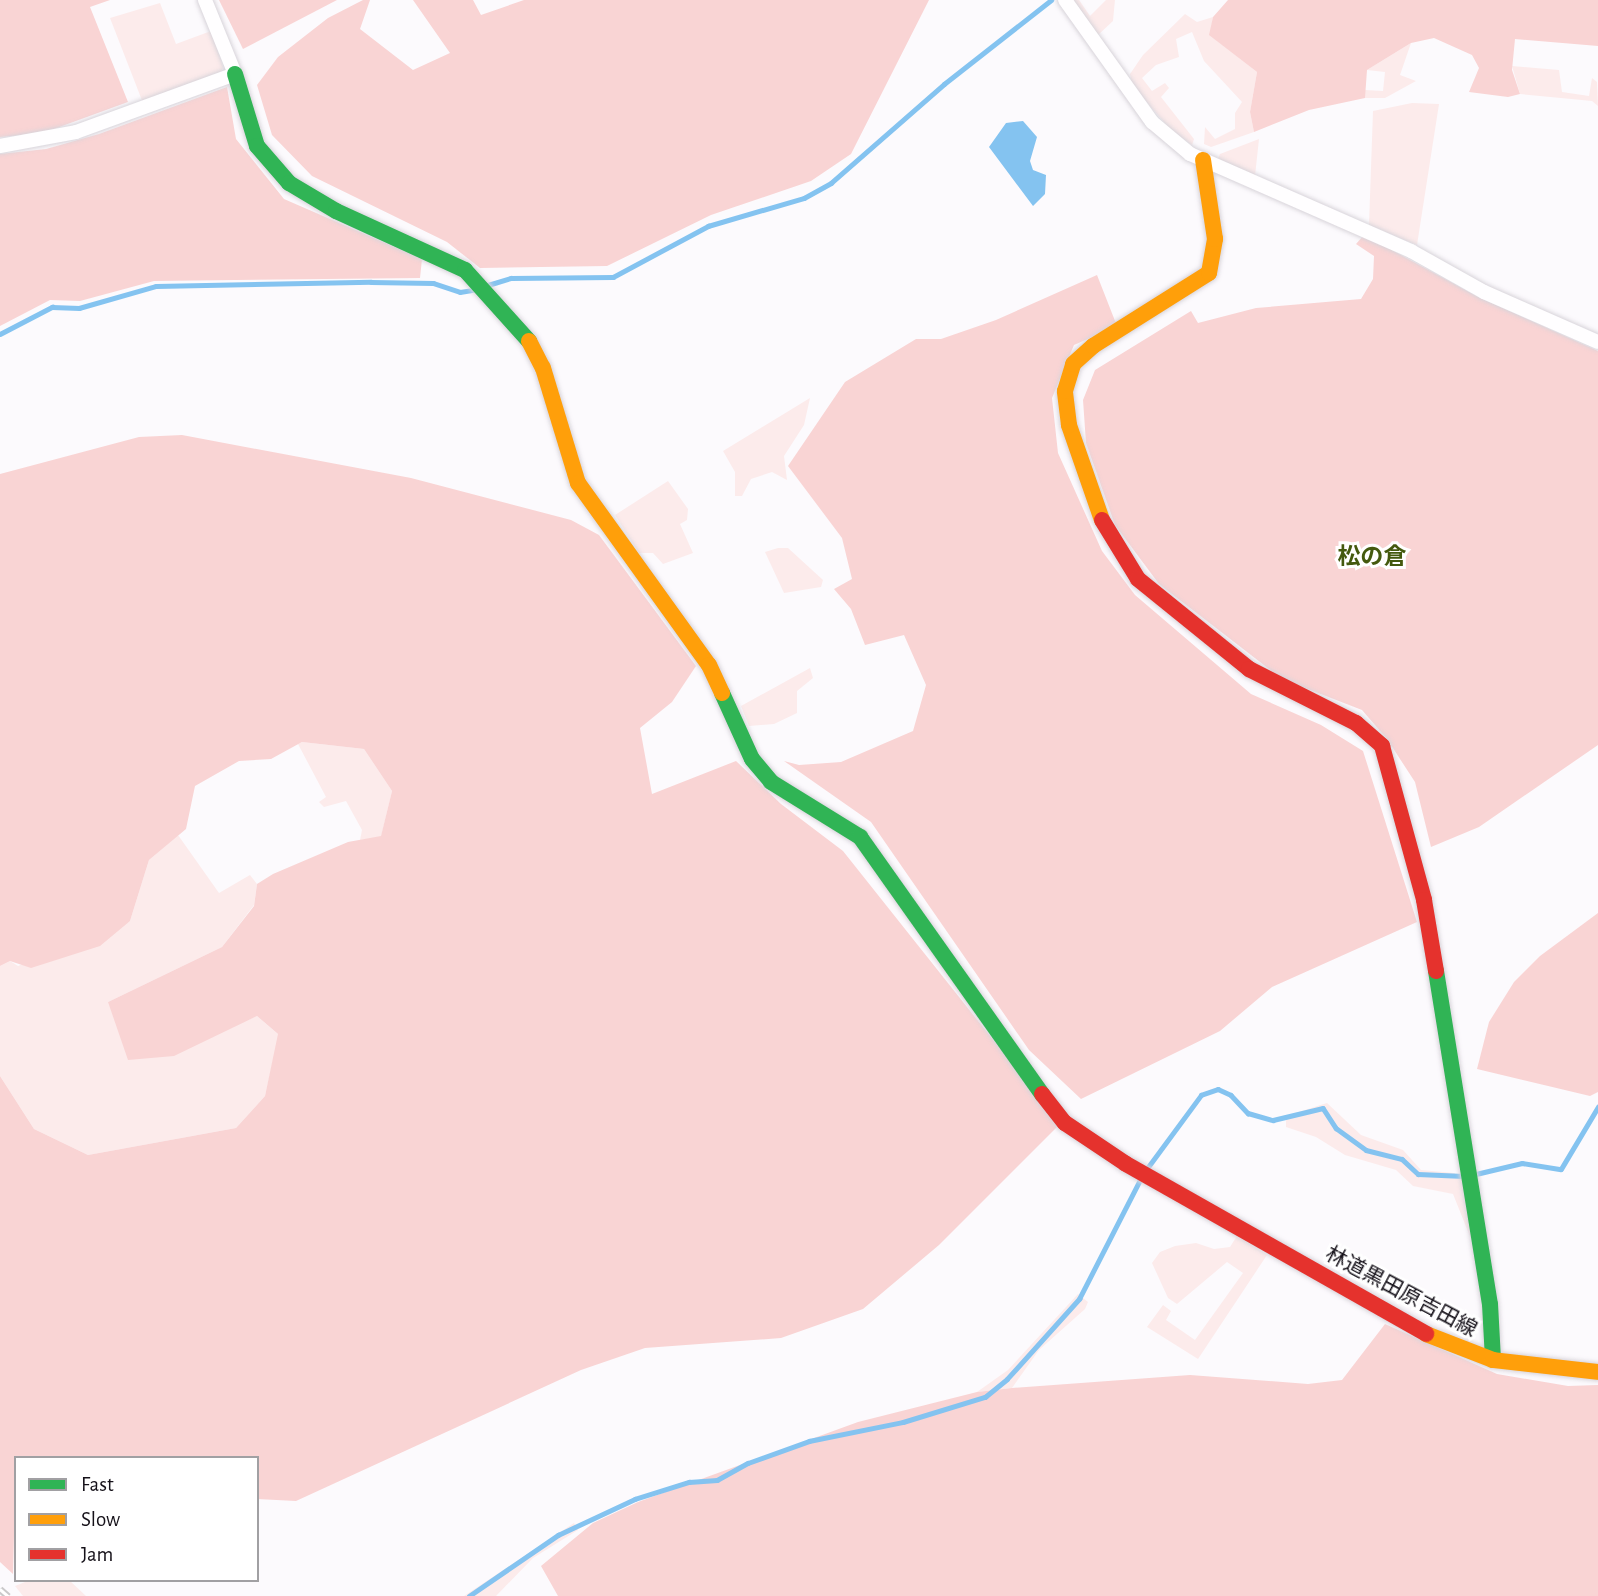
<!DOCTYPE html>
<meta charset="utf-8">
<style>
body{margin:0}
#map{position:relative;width:1598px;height:1596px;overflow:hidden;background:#fcfafd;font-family:"Alegreya Sans","Noto Sans JP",sans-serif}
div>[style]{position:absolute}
.green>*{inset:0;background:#fcebeb}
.forest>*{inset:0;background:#f9d4d4}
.water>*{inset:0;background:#84c3f0}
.stream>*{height:4.5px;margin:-2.25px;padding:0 2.25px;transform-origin:2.25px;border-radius:2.25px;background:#84c3f0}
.roads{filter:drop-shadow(0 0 2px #d8d4da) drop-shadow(0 0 2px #d8d4da)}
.street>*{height:14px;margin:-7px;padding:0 7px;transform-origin:7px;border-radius:7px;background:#fffeff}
.fast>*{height:16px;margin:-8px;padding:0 8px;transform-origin:8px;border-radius:8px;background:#30b455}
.slow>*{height:16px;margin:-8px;padding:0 8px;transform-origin:8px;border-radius:8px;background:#ff9f0a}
.jam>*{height:16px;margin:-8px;padding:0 8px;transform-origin:8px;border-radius:8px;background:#e5322d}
.rail>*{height:7px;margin-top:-3.5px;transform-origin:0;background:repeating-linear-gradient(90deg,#fff 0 13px,#cac9ca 0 26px);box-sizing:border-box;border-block:2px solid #cac9ca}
span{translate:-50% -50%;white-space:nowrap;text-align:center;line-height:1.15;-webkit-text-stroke:6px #fff;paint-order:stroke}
.street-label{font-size:21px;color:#151119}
.neighbourhood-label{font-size:23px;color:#44590e;font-weight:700}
.legend{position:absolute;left:14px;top:1456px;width:245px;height:126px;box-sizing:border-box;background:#fff;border:2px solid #a1a0a3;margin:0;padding:9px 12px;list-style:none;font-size:21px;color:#151119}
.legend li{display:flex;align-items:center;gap:14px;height:35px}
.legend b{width:35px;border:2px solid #a1a0a3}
</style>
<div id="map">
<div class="green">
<i style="clip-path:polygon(1073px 0,1079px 0,1090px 16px,1106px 0,1115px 0,1113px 21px,1098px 35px)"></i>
<i style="clip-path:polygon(160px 3px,176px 44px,211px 31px,223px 67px,219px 77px,143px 103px,110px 18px)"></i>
<i style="clip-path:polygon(1185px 14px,1197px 22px,1213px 17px,1210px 35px,1257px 72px,1250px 112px,1254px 132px,1211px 147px,1204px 144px,1205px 127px,1215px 139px,1235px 129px,1235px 113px,1242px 102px,1204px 61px,1192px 32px,1176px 39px,1179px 57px,1156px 65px,1142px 78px,1152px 91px,1165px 83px,1169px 88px,1161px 97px,1194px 139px,1192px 145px,1170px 129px,1132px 85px,1130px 74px,1143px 55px)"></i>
<i style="clip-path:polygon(1411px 43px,1400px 75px,1416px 81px,1385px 98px,1365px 98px,1365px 90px,1383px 91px,1385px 72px,1367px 70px)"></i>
<i style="clip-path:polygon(1512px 66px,1559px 70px,1562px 92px,1589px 96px,1592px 78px,1597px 82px,1598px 106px,1592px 101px,1520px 94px)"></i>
<i style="clip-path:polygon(1412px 103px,1439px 104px,1417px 245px,1369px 225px,1373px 111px)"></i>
<i style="clip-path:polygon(1259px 139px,1255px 176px,1217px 161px,1220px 154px)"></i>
<i style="clip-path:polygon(810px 398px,804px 425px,784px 456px,787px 480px,772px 472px,751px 479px,742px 496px,735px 496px,735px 472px,723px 451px)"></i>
<i style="clip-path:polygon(668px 481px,688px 509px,687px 520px,680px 524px,693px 553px,663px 564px,653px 553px,639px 553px,615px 515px)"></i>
<i style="clip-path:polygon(778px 548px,788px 548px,823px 580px,821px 587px,784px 593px,765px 552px)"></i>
<i style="clip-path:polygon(810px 668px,813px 678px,797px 691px,797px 713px,774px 724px,749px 726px,741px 706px)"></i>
<i style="clip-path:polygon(302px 742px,364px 749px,392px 791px,381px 837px,360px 840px,362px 830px,346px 801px,324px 807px,319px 802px,326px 797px,298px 744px)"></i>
<i style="clip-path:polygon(178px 835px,219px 893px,250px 875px,257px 884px,254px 905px,222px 947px,108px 1002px,222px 1031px,257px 1016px,279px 1035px,265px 1096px,236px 1128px,88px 1155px,34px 1129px,0 1076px,0 966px,10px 961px,18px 966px,130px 921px,149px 860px)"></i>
<i style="clip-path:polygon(1327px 1103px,1361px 1135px,1403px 1150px,1421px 1170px,1454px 1173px,1463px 1180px,1471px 1239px,1453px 1194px,1413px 1186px,1396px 1170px,1345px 1155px,1316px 1137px,1286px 1127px,1286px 1116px)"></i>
<i style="clip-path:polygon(1237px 1236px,1267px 1255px,1198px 1359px,1147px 1327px,1163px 1305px,1171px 1311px,1166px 1320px,1195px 1340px,1243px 1273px,1227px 1262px,1177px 1304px,1168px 1298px,1152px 1263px,1160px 1252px,1175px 1246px,1196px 1243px,1214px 1249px,1230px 1247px)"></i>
<i style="clip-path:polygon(1078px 1294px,1088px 1302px,1085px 1309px,1039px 1350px,1012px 1388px,977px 1392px,1008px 1370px)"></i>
<i style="clip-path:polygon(574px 1523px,578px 1530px,533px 1558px,496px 1596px,464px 1596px)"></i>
<i style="clip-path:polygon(30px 1580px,69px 1580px,86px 1596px,23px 1596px,15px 1586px)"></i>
</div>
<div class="forest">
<i style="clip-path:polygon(0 0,110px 0,90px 7px,128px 102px,43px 133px,0 137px)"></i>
<i style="clip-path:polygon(219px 0,337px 0,243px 49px)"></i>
<i style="clip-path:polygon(363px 0,370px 0,360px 29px,413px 70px,450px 53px,413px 0,473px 0,481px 15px,524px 0,929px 0,851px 154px,811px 181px,711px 215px,607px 266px,480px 268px,447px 242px,312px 176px,272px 135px,257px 85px,278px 57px,328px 18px)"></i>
<i style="clip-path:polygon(1228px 0,1598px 0,1598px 46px,1515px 39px,1512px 70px,1520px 94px,1508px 97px,1469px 92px,1479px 68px,1472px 55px,1434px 38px,1411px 43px,1367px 70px,1365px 98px,1309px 110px,1254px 132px,1250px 112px,1257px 72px,1209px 35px,1213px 17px)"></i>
<i style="clip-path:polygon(227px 87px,236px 139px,284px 199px,422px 259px,420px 278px,154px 281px,80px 301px,50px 300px,0 326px,0 154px,46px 149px,99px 134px)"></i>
<i style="clip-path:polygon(1364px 235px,1478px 297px,1598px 351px,1598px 745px,1479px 827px,1431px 847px,1415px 782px,1387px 739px,1362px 710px,1282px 679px,1159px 584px,1115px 525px,1086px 443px,1083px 400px,1095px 370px,1191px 311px,1198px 323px,1256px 308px,1361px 299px,1373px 279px,1374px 256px,1356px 244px)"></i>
<i style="clip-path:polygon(1097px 275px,1117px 326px,1074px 345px,1052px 398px,1058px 453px,1102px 551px,1135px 595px,1251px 694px,1321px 725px,1363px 751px,1417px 922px,1272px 987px,1220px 1031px,1081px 1099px,1029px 1050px,871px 822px,784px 761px,799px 765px,841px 762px,913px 731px,926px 685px,904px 635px,865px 645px,851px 609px,834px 589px,852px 579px,842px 538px,788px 466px,845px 382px,916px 339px,941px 339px,996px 320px)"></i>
<i style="clip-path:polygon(182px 435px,411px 478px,571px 520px,599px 535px,696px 666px,672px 702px,640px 728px,652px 794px,736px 761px,781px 804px,843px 851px,1060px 1124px,939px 1245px,863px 1309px,781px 1338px,645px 1348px,581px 1370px,296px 1501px,257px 1499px,257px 1458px,16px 1458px,13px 1574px,0 1562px,0 1076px,34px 1129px,88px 1155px,236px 1128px,265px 1096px,278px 1034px,257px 1016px,174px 1056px,128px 1060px,108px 1002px,222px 947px,254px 906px,257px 884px,273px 874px,348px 842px,381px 836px,392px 791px,364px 749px,302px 742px,271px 759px,239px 761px,195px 786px,186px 829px,149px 860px,130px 921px,100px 946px,31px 968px,10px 961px,0 966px,0 474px,139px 437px)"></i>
<i style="clip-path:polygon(1598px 913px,1598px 1092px,1590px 1096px,1477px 1069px,1489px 1022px,1514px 982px,1540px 956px)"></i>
<i style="clip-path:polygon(1385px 1324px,1497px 1374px,1568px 1386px,1598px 1385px,1598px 1596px,558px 1596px,541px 1566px,593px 1523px,638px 1502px,858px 1422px,977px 1392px,1012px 1388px,1190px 1375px,1308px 1384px,1342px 1380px)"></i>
</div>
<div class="water">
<i style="clip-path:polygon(1023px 121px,1037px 137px,1030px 161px,1033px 170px,1046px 175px,1045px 194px,1033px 206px,989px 147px,1006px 123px)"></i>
</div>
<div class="stream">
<i style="left:488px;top:285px;width:24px;rotate:-17deg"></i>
<i style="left:511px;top:278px;width:102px;rotate:-0.6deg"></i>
<i style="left:613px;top:277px;width:108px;rotate:-28.2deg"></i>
<i style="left:708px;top:226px;width:100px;rotate:-16.3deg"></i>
<i style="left:804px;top:198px;width:31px;rotate:-29deg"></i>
<i style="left:831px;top:183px;width:150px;rotate:-41.2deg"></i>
<i style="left:944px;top:84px;width:136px;rotate:-38.1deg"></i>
<i style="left:0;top:334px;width:59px;rotate:-27.4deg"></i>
<i style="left:52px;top:307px;width:27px;rotate:2deg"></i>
<i style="left:79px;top:308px;width:80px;rotate:-15.9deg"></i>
<i style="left:156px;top:286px;width:215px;rotate:-1.1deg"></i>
<i style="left:371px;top:282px;width:62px;rotate:0.9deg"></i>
<i style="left:433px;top:283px;width:28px;rotate:18deg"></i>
<i style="left:460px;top:292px;width:13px;rotate:-9deg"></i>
<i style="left:1148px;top:1167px;width:89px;rotate:-53.6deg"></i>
<i style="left:1201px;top:1095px;width:18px;rotate:-19deg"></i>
<i style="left:1218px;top:1089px;width:14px;rotate:25deg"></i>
<i style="left:1231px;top:1095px;width:25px;rotate:47deg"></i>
<i style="left:1248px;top:1113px;width:26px;rotate:16deg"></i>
<i style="left:1273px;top:1120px;width:51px;rotate:-13.5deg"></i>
<i style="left:1323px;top:1108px;width:24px;rotate:57deg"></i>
<i style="left:1336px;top:1128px;width:37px;rotate:36deg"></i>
<i style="left:1366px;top:1150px;width:37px;rotate:14deg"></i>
<i style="left:1402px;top:1159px;width:22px;rotate:43deg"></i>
<i style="left:1418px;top:1174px;width:46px;rotate:2.5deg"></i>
<i style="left:1476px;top:1174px;width:47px;rotate:-13.4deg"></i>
<i style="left:1522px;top:1163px;width:39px;rotate:9deg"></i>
<i style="left:1561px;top:1169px;width:72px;rotate:-59.2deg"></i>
<i style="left:469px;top:1596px;width:108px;rotate:-34.4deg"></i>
<i style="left:558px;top:1535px;width:85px;rotate:-25.1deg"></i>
<i style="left:635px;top:1499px;width:57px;rotate:-17.5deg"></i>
<i style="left:689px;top:1482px;width:28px;rotate:-4deg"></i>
<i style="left:717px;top:1480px;width:35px;rotate:-29deg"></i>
<i style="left:748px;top:1463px;width:65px;rotate:-19.8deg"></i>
<i style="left:809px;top:1441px;width:96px;rotate:-11.4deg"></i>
<i style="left:903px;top:1422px;width:86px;rotate:-17deg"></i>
<i style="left:985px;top:1397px;width:28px;rotate:-39deg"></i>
<i style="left:1007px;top:1379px;width:108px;rotate:-48deg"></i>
<i style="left:1079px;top:1299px;width:136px;rotate:-62.9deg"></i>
</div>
<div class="roads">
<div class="street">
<i style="left:1065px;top:0;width:150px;rotate:54.5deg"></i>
<i style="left:1152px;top:122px;width:50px;rotate:40.1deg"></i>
<i style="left:1190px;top:154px;width:241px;rotate:23.7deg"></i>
<i style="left:1411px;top:251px;width:84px;rotate:29.3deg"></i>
<i style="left:1484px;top:292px;width:124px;rotate:23.7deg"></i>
<i style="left:0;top:146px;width:77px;rotate:-10.4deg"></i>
<i style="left:76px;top:132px;width:169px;rotate:-20deg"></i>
<i style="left:235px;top:74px;width:80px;rotate:-112.1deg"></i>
</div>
<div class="fast">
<i style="left:235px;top:74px;width:75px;rotate:73deg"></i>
<i style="left:257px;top:146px;width:49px;rotate:49.1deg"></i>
<i style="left:289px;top:183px;width:55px;rotate:30.8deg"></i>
<i style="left:336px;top:211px;width:142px;rotate:24.6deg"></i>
<i style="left:465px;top:270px;width:96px;rotate:48deg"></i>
<i style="left:722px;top:693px;width:72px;rotate:65.6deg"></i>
<i style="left:752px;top:759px;width:30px;rotate:50deg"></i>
<i style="left:771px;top:782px;width:105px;rotate:31.7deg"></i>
<i style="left:860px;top:837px;width:315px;rotate:54.7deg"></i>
<i style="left:1436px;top:971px;width:337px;rotate:80.8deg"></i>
<i style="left:1490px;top:1304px;width:56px;rotate:86.9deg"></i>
</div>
<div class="slow">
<i style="left:529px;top:341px;width:30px;rotate:63deg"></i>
<i style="left:543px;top:368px;width:120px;rotate:73.1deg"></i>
<i style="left:578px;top:483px;width:224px;rotate:54.3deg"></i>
<i style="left:709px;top:665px;width:31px;rotate:65deg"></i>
<i style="left:1102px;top:520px;width:101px;rotate:-109.2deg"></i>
<i style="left:1069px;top:425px;width:34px;rotate:-97deg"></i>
<i style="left:1065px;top:391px;width:28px;rotate:-73deg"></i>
<i style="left:1073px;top:364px;width:27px;rotate:-42deg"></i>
<i style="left:1093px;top:346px;width:137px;rotate:-32.2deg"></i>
<i style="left:1209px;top:273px;width:35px;rotate:-80deg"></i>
<i style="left:1215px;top:239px;width:80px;rotate:-98.6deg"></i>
<i style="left:1426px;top:1334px;width:72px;rotate:21.2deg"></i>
<i style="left:1493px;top:1360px;width:106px;rotate:6.5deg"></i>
</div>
<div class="jam">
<i style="left:1102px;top:520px;width:69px;rotate:58.6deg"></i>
<i style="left:1138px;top:579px;width:143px;rotate:39deg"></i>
<i style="left:1249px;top:669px;width:120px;rotate:26.8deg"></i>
<i style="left:1356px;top:723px;width:35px;rotate:41deg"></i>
<i style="left:1382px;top:746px;width:160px;rotate:74.7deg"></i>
<i style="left:1424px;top:900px;width:72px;rotate:80.4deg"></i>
<i style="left:1042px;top:1094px;width:37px;rotate:52deg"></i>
<i style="left:1065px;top:1123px;width:73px;rotate:33.9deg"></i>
<i style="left:1126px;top:1164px;width:345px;rotate:29.5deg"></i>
</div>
</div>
<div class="rail">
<i style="left:0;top:1589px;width:11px;rotate:41deg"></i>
</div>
<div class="street-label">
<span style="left:1401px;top:1292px;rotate:28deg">林道黒田原吉田線</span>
</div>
<div class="neighbourhood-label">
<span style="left:1372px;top:558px">松の倉</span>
</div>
<ul class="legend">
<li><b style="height:9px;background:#30b455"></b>Fast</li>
<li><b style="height:9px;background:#ff9f0a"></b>Slow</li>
<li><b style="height:9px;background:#e5322d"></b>Jam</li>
</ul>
</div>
